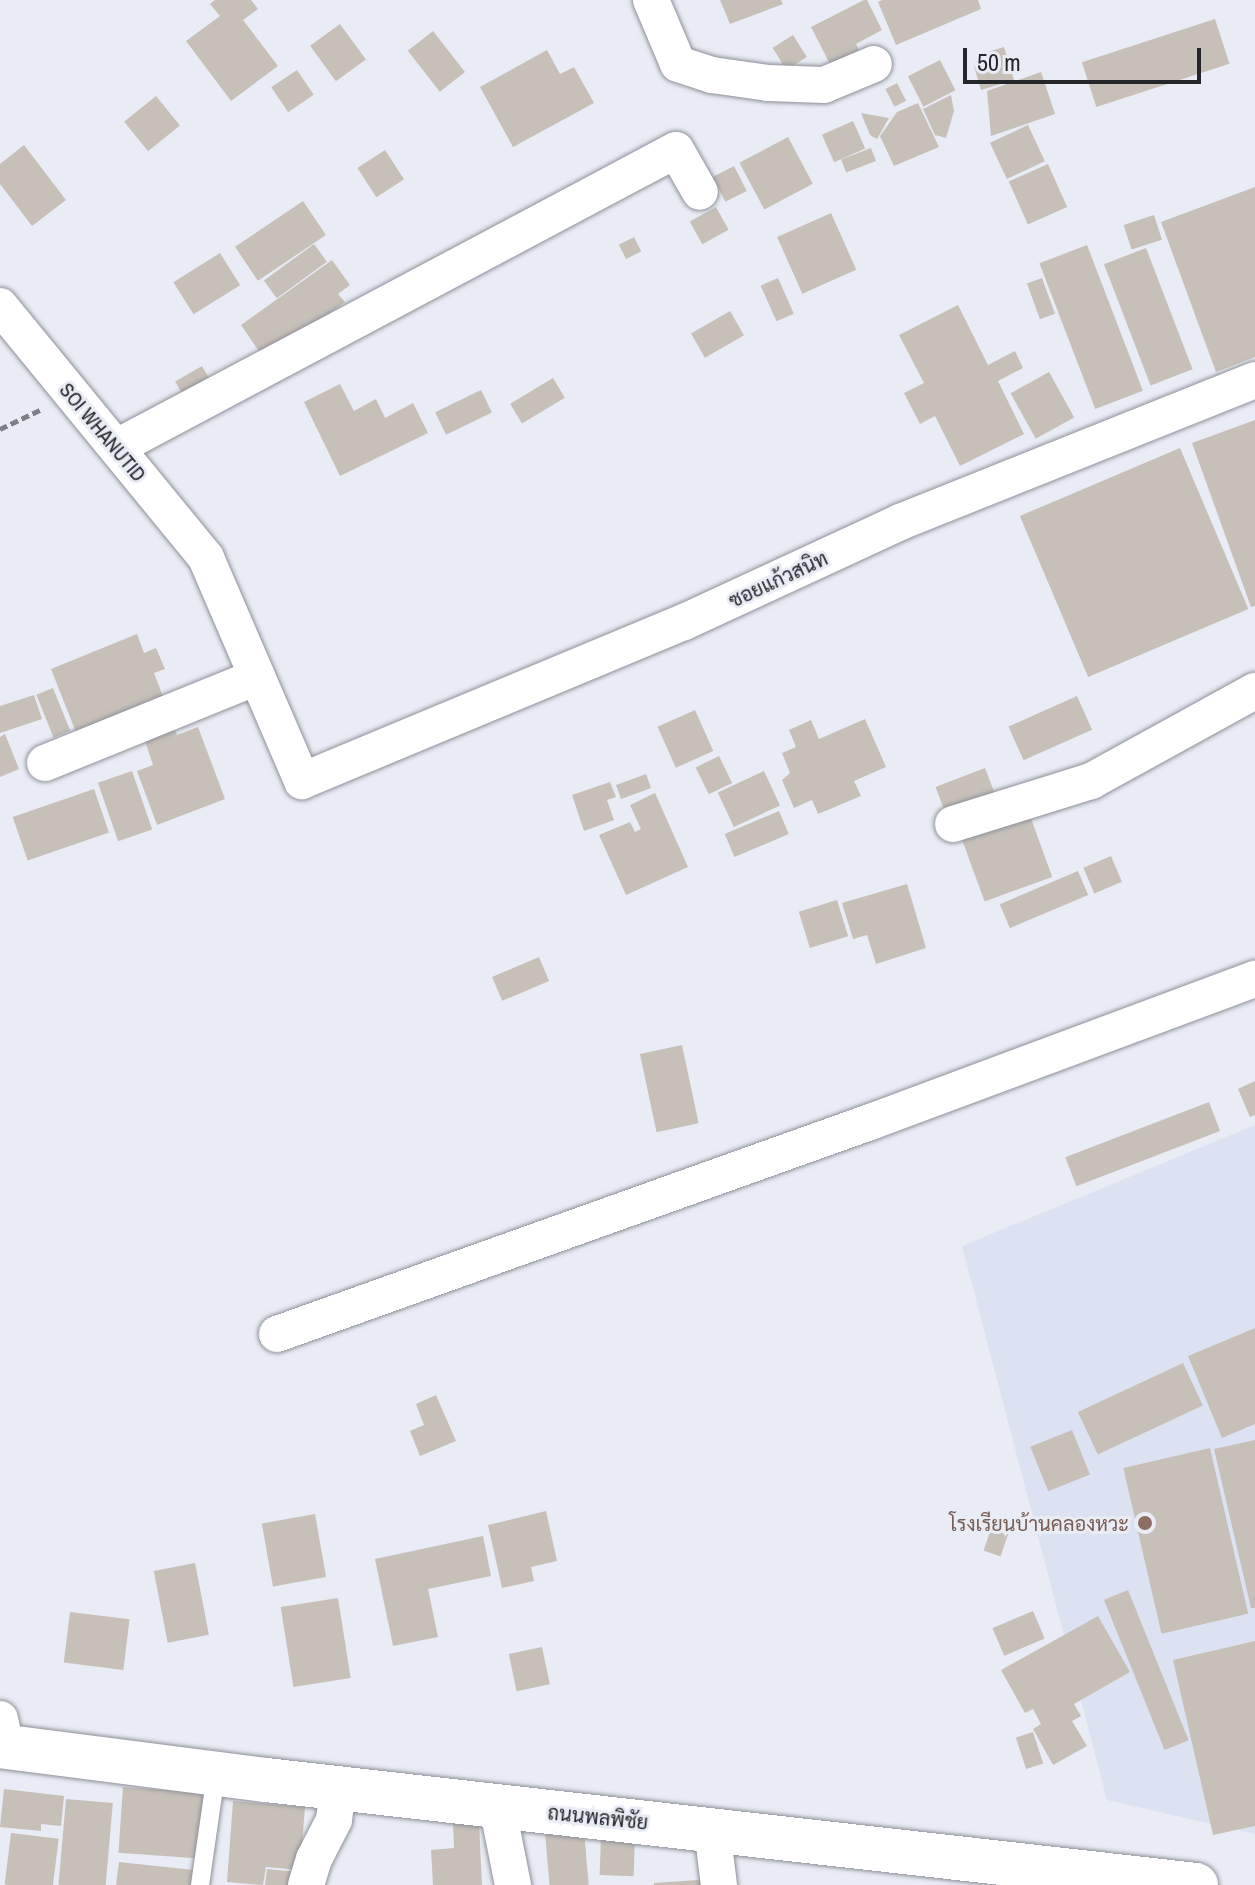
<!DOCTYPE html>
<meta charset="utf-8">
<style>
body{margin:0}
#map{position:relative;width:1255px;height:1885px;overflow:hidden;background:#e9ecf5;font-family:"Archivo Narrow",Sarabun,sans-serif}
div>[style]{position:absolute}
.built>*{inset:0;background:#dde2f2}
.building>*{inset:0;background:#c7c0b9;transform-origin:0 0}
.path>*{height:5px;margin-top:-2.5px;transform-origin:0;background:repeating-linear-gradient(90deg,#7e8085 0 8px,transparent 0 12px)}
.roads{filter:drop-shadow(0 0 2px #8e9098) drop-shadow(0 0 2px #8e9098)}
.service>*{height:18px;margin:-9px;padding:0 9px;transform-origin:9px;border-radius:9px;background:#fff}
.minor>*{height:36px;margin:-18px;padding:0 18px;transform-origin:18px;border-radius:18px;background:#fff}
.tertiary>*{height:44px;margin:-22px;padding:0 22px;transform-origin:22px;border-radius:22px;background:#fff}
.dots>*{width:22px;height:22px;translate:-50% -50%;box-sizing:border-box;border:4px solid #e9ecf5;border-radius:50%}
span{translate:-50% -50%;white-space:nowrap;text-align:center;line-height:1.15;-webkit-text-stroke:6px #e9ecf5;paint-order:stroke}
.street-label{font-size:20px;color:#252629}
.education-label{font-size:20px;color:#785e54}
.right{translate:-100% -50%;text-align:right}
.scale{position:absolute;left:963px;top:48px;width:238px;height:36px;box-sizing:border-box;border:4px solid #252629;border-top:0;padding-left:10px;font-size:24px;line-height:28px;white-space:nowrap;color:#252629;-webkit-text-stroke:6px #e9ecf5;paint-order:stroke}
</style>
<div id="map">
<div class="built">
<i style="clip-path:polygon(1255px 1125px,1255px 1834px,1107px 1800px,962px 1246px)"></i>
</div>
<div class="building">
<i style="clip-path:polygon(215px 0,251px 0,258px 9px,243px 20px,278px 66px,231px 101px,186px 41px,220px 16px,210px 4px)"></i>
<i style="clip-path:polygon(720px 0,781px 0,783px 4px,730px 24px)"></i>
<i style="clip-path:polygon(864px 0,867px 0,882px 30px,856px 44px,860px 53px,832px 68px,811px 27px)"></i>
<i style="clip-path:polygon(882px 0,978px 0,981px 9px,896px 45px,878px 2px)"></i>
<i style="left:1215px;top:19px;width:47px;height:140px;rotate:72deg"></i>
<i style="left:340px;top:24px;width:44px;height:37px;rotate:54deg"></i>
<i style="left:433px;top:31px;width:52px;height:32px;rotate:52deg"></i>
<i style="left:793px;top:35px;width:26px;height:24px;rotate:58deg"></i>
<i style="clip-path:polygon(1004px 47px,1014px 80px,981px 90px,974px 66px,981px 64px,978px 55px)"></i>
<i style="clip-path:polygon(547px 50px,560px 74px,574px 67px,594px 103px,513px 147px,480px 87px)"></i>
<i style="left:940px;top:60px;width:34px;height:36px;rotate:63deg"></i>
<i style="left:297px;top:70px;width:30px;height:31px;rotate:56deg"></i>
<i style="clip-path:polygon(1041px 72px,1055px 114px,991px 136px,987px 91px)"></i>
<i style="left:897px;top:83px;width:20px;height:13px;rotate:63deg"></i>
<i style="clip-path:polygon(951px 95px,954px 111px,946px 138px,935px 135px,923px 109px)"></i>
<i style="left:156px;top:96px;width:38px;height:41px;rotate:51deg"></i>
<i style="clip-path:polygon(918px 103px,939px 147px,894px 166px,880px 136px,897px 112px)"></i>
<i style="clip-path:polygon(861px 113px,889px 118px,877px 139px,870px 135px)"></i>
<i style="left:853px;top:121px;width:30px;height:34px;rotate:66deg"></i>
<i style="left:1028px;top:125px;width:40px;height:42px;rotate:65deg"></i>
<i style="left:788px;top:137px;width:53px;height:55px;rotate:62deg"></i>
<i style="clip-path:polygon(24px 145px,66px 200px,32px 226px,0 184px,0 164px)"></i>
<i style="left:871px;top:148px;width:14px;height:32px;rotate:69deg"></i>
<i style="left:385px;top:150px;width:35px;height:33px;rotate:57deg"></i>
<i style="left:1048px;top:164px;width:47px;height:43px;rotate:66deg"></i>
<i style="left:734px;top:166px;width:28px;height:24px;rotate:63deg"></i>
<i style="clip-path:polygon(1255px 187px,1255px 357px,1216px 372px,1161px 222px)"></i>
<i style="left:303px;top:201px;width:41px;height:82px;rotate:56deg"></i>
<i style="left:716px;top:207px;width:26px;height:30px;rotate:61deg"></i>
<i style="left:831px;top:213px;width:62px;height:59px;rotate:66deg"></i>
<i style="left:1154px;top:215px;width:26px;height:32px;rotate:72deg"></i>
<i style="left:634px;top:237px;width:16px;height:17px;rotate:63deg"></i>
<i style="left:314px;top:244px;width:22px;height:62px;rotate:54deg"></i>
<i style="left:1087px;top:245px;width:156px;height:51px;rotate:69deg"></i>
<i style="left:1146px;top:248px;width:130px;height:45px;rotate:69deg"></i>
<i style="left:220px;top:253px;width:38px;height:55px;rotate:58deg"></i>
<i style="clip-path:polygon(332px 260px,350px 285px,338px 294px,345px 302px,265px 360px,241px 325px)"></i>
<i style="left:778px;top:278px;width:39px;height:19px;rotate:66deg"></i>
<i style="left:1042px;top:278px;width:38px;height:16px;rotate:70deg"></i>
<i style="clip-path:polygon(958px 305px,988px 365px,1015px 351px,1023px 368px,998px 381px,1024px 434px,960px 466px,935px 416px,920px 424px,904px 393px,924px 383px,899px 335px)"></i>
<i style="left:730px;top:311px;width:28px;height:45px;rotate:60deg"></i>
<i style="left:202px;top:366px;width:16px;height:31px;rotate:60deg"></i>
<i style="left:1049px;top:372px;width:52px;height:44px;rotate:61deg"></i>
<i style="left:553px;top:378px;width:23px;height:50px;rotate:59deg"></i>
<i style="clip-path:polygon(340px 384px,354px 411px,376px 399px,385px 418px,413px 403px,428px 433px,340px 476px,304px 402px)"></i>
<i style="left:481px;top:390px;width:25px;height:51px;rotate:64deg"></i>
<i style="clip-path:polygon(1255px 420px,1255px 606px,1251px 607px,1192px 443px)"></i>
<i style="left:1180px;top:448px;width:175px;height:174px;rotate:67deg"></i>
<i style="clip-path:polygon(137px 634px,144px 653px,156px 648px,165px 669px,154px 673px,164px 699px,77px 735px,51px 669px)"></i>
<i style="left:53px;top:688px;width:46px;height:18px;rotate:68deg"></i>
<i style="clip-path:polygon(34px 695px,42px 719px,0 733px,0 706px)"></i>
<i style="left:1077px;top:696px;width:37px;height:75px;rotate:66deg"></i>
<i style="left:695px;top:710px;width:45px;height:41px;rotate:66deg"></i>
<i style="clip-path:polygon(865px 719px,886px 767px,854px 781px,861px 796px,818px 814px,812px 800px,794px 808px,782px 780px,790px 773px,782px 753px,796px 747px,789px 730px,811px 720px,819px 739px)"></i>
<i style="clip-path:polygon(174px 727px,177px 735px,198px 727px,225px 799px,157px 825px,137px 771px,153px 765px,144px 738px)"></i>
<i style="clip-path:polygon(5px 734px,19px 769px,0 777px,0 737px)"></i>
<i style="left:719px;top:756px;width:30px;height:26px;rotate:64deg"></i>
<i style="left:985px;top:768px;width:33px;height:53px;rotate:69deg"></i>
<i style="left:132px;top:771px;width:62px;height:36px;rotate:71deg"></i>
<i style="left:764px;top:771px;width:38px;height:51px;rotate:65deg"></i>
<i style="left:646px;top:774px;width:15px;height:32px;rotate:70deg"></i>
<i style="clip-path:polygon(610px 782px,616px 797px,607px 800px,614px 820px,584px 831px,572px 795px)"></i>
<i style="left:94px;top:789px;width:46px;height:86px;rotate:71deg"></i>
<i style="clip-path:polygon(655px 793px,688px 867px,626px 895px,599px 835px,630px 822px,635px 832px,641px 829px,630px 805px)"></i>
<i style="left:779px;top:811px;width:25px;height:59px;rotate:67deg"></i>
<i style="left:1029px;top:813px;width:68px;height:72px;rotate:70deg"></i>
<i style="left:1111px;top:856px;width:28px;height:30px;rotate:67deg"></i>
<i style="left:1078px;top:871px;width:26px;height:85px;rotate:67deg"></i>
<i style="clip-path:polygon(907px 884px,926px 948px,876px 964px,867px 935px,853px 939px,842px 903px)"></i>
<i style="left:837px;top:900px;width:38px;height:40px;rotate:73deg"></i>
<i style="left:539px;top:957px;width:26px;height:51px;rotate:67deg"></i>
<i style="left:682px;top:1045px;width:80px;height:43px;rotate:78deg"></i>
<i style="clip-path:polygon(1255px 1081px,1255px 1115px,1250px 1117px,1238px 1089px)"></i>
<i style="left:1209px;top:1102px;width:31px;height:154px;rotate:69deg"></i>
<i style="clip-path:polygon(1255px 1328px,1255px 1424px,1222px 1438px,1188px 1356px)"></i>
<i style="left:1183px;top:1363px;width:47px;height:116px;rotate:65deg"></i>
<i style="clip-path:polygon(436px 1395px,456px 1441px,420px 1456px,410px 1431px,424px 1425px,416px 1404px)"></i>
<i style="left:1072px;top:1430px;width:48px;height:45px;rotate:68deg"></i>
<i style="clip-path:polygon(1255px 1440px,1255px 1608px,1251px 1608px,1214px 1449px)"></i>
<i style="left:1210px;top:1448px;width:170px;height:89px;rotate:77deg"></i>
<i style="clip-path:polygon(546px 1511px,557px 1561px,531px 1567px,534px 1581px,502px 1588px,488px 1525px)"></i>
<i style="left:315px;top:1514px;width:64px;height:54px;rotate:80deg"></i>
<i style="left:992px;top:1526px;width:18px;height:26px;rotate:19deg"></i>
<i style="clip-path:polygon(483px 1536px,491px 1576px,428px 1589px,438px 1637px,393px 1646px,375px 1559px)"></i>
<i style="left:195px;top:1563px;width:73px;height:42px;rotate:79deg"></i>
<i style="left:1128px;top:1590px;width:162px;height:26px;rotate:68deg"></i>
<i style="left:338px;top:1598px;width:81px;height:58px;rotate:81deg"></i>
<i style="left:1033px;top:1611px;width:30px;height:44px;rotate:67deg"></i>
<i style="left:70px;top:1612px;width:60px;height:51px;rotate:7deg"></i>
<i style="clip-path:polygon(1098px 1616px,1130px 1672px,1074px 1704px,1081px 1716px,1072px 1721px,1087px 1746px,1053px 1765px,1033px 1729px,1041px 1724px,1033px 1709px,1025px 1713px,1001px 1670px)"></i>
<i style="clip-path:polygon(1255px 1641px,1255px 1826px,1213px 1835px,1173px 1660px)"></i>
<i style="left:542px;top:1647px;width:38px;height:34px;rotate:78deg"></i>
<i style="left:1033px;top:1732px;width:33px;height:18px;rotate:72deg"></i>
<i style="left:123px;top:1787px;width:81px;height:66px;rotate:4deg"></i>
<i style="clip-path:polygon(4px 1789px,64px 1796px,61px 1826px,41px 1824px,41px 1831px,0 1827px)"></i>
<i style="left:66px;top:1799px;width:47px;height:86px;rotate:5deg"></i>
<i style="clip-path:polygon(233px 1801px,305px 1807px,300px 1870px,266px 1867px,263px 1885px,227px 1882px)"></i>
<i style="clip-path:polygon(479px 1823px,482px 1885px,433px 1885px,431px 1850px,454px 1848px,453px 1824px)"></i>
<i style="left:584px;top:1831px;width:54px;height:39px;rotate:85deg"></i>
<i style="left:11px;top:1833px;width:48px;height:52px;rotate:7deg"></i>
<i style="left:601px;top:1836px;width:34px;height:39px;rotate:2deg"></i>
<i style="clip-path:polygon(119px 1862px,194px 1870px,192px 1885px,116px 1885px)"></i>
<i style="clip-path:polygon(267px 1869px,298px 1872px,296px 1885px,265px 1885px)"></i>
<i style="clip-path:polygon(713px 1879px,714px 1885px,654px 1885px,654px 1883px)"></i>
</div>
<div class="path">
<i style="left:0;top:429px;width:47px;rotate:-25.5deg"></i>
</div>
<div class="roads">
<div class="service">
<i style="left:200px;top:1885px;width:112px;rotate:-81.8deg"></i>
</div>
<div class="minor">
<i style="left:651px;top:0;width:69px;rotate:67.1deg"></i>
<i style="left:678px;top:64px;width:36px;rotate:18deg"></i>
<i style="left:712px;top:75px;width:57px;rotate:8.1deg"></i>
<i style="left:768px;top:83px;width:56px;rotate:2deg"></i>
<i style="left:824px;top:85px;width:54px;rotate:-22.8deg"></i>
<i style="left:0;top:306px;width:325px;rotate:50.7deg"></i>
<i style="left:206px;top:558px;width:243px;rotate:66.7deg"></i>
<i style="left:302px;top:781px;width:414px;rotate:-22.6deg"></i>
<i style="left:684px;top:622px;width:238px;rotate:-24.8deg"></i>
<i style="left:900px;top:522px;width:382px;rotate:-21.8deg"></i>
<i style="left:117px;top:447px;width:633px;rotate:-27.98deg"></i>
<i style="left:676px;top:150px;width:48px;rotate:60.3deg"></i>
<i style="left:45px;top:763px;width:229px;rotate:-22.1deg"></i>
<i style="left:953px;top:824px;width:145px;rotate:-17.3deg"></i>
<i style="left:1091px;top:781px;width:187px;rotate:-28.8deg"></i>
<i style="left:277px;top:1334px;width:630px;rotate:-19.67deg"></i>
<i style="left:870px;top:1122px;width:411px;rotate:-20.4deg"></i>
<i style="left:0;top:1719px;width:29px;rotate:78deg"></i>
<i style="left:497px;top:1805px;width:82px;rotate:78.7deg"></i>
<i style="left:712px;top:1829px;width:56px;rotate:82.9deg"></i>
<i style="left:306px;top:1885px;width:27px;rotate:-73deg"></i>
<i style="left:314px;top:1859px;width:44px;rotate:-62.9deg"></i>
<i style="left:334px;top:1820px;width:32px;rotate:-83deg"></i>
</div>
<div class="tertiary">
<i style="left:0;top:1746px;width:268px;rotate:7.3deg"></i>
<i style="left:266px;top:1780px;width:936px;rotate:6.44deg"></i>
</div>
</div>
<div class="dots">
<i style="left:1145px;top:1523px;background:#8d6e63"></i>
</div>
<div class="street-label">
<span style="left:103px;top:432px;rotate:50deg">SOI WHANUTID</span>
<span style="left:778px;top:579px;rotate:-25deg">ซอยแก้วสนิท</span>
<span style="left:598px;top:1817px;rotate:6deg">ถนนพลพิชัย</span>
</div>
<div class="education-label">
<span class="right" style="left:1129px;top:1523px">โรงเรียนบ้านคลองหวะ</span>
</div>
<div class="scale">50 m</div>
</div>
